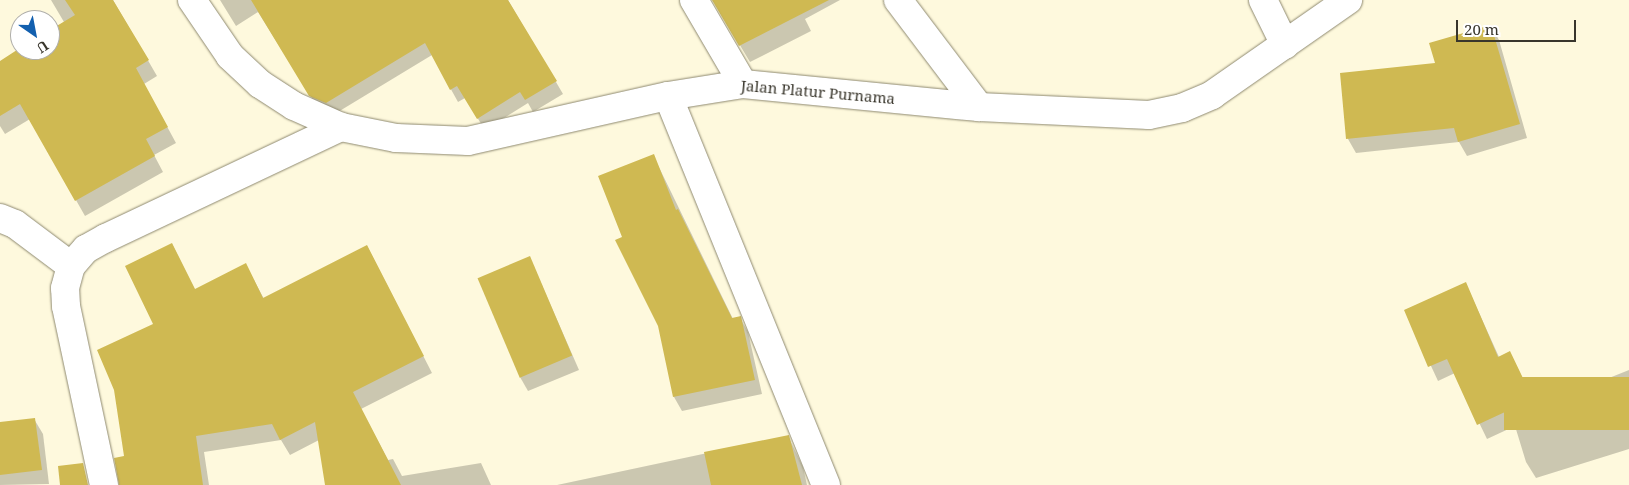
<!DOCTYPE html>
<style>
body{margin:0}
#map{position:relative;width:1629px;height:485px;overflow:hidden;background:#fef9dd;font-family:"Noto Serif",serif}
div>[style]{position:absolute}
.shadow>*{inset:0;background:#0003}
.building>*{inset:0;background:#cfb952;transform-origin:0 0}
.roads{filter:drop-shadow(0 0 1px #8e8970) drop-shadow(0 0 1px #8e8970)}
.minor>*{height:28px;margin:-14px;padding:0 14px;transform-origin:14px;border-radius:14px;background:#fff}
span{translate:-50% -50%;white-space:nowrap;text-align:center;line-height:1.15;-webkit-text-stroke:5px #fff;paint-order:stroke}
.street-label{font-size:15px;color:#39362c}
.north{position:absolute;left:10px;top:10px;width:50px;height:50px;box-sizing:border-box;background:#fff;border:1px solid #b0afab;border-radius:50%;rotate:147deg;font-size:14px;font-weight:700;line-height:20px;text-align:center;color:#39362c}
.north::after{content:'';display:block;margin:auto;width:18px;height:22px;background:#1360af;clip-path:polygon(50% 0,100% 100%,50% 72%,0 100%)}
.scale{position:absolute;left:1456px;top:20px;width:120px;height:22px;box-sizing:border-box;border:2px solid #39362c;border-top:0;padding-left:6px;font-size:15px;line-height:18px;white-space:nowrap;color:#39362c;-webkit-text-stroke:4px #fff;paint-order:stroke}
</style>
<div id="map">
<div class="shadow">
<i style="clip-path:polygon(51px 0,113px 0,157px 76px,144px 84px,176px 143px,154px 155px,163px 172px,85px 216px,30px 119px,5px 134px,0 126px,0 62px,50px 50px,50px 31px,64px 22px)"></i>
<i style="clip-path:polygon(220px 0,508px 0,563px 94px,533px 112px,528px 103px,485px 130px,465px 98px,458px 102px,432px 55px,333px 115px,318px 108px,258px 12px,236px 26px)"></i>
<i style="clip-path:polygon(713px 0,840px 0,805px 19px,811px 31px,750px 62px)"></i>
<i style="clip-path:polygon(1491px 26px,1499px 40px,1527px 138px,1467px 156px,1459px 142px,1356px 153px,1348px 139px,1341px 74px,1437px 64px)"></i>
<i style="clip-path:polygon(653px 155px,733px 319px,740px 318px,748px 332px,762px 394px,682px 411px,674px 397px,659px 326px,624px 237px)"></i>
<i style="clip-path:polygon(172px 244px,195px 290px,254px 280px,264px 299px,367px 246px,432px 373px,361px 409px,388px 460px,393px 459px,402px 476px,481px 463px,491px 485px,326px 485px,319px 440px,290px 455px,281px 440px,204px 452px,209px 485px,120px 485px)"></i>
<i style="clip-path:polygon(530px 258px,579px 370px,528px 391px,520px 377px)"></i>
<i style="clip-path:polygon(1466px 284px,1499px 357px,1510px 353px,1537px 407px,1611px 384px,1609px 378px,1629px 370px,1629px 449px,1536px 478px,1526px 462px,1515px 426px,1487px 439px,1455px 373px,1438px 381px,1405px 310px)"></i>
<i style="clip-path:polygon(34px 419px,43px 434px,49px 484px,0 485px,0 424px)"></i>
<i style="clip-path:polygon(788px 436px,803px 467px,807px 485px,557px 485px)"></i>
</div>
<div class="building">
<i style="clip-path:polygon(65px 0,113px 0,149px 60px,136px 68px,168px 127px,146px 139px,155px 156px,75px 201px,20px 104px,0 116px,0 61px,20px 48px,50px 50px,50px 30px,75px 15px)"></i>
<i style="clip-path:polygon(251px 0,508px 0,557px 81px,525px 100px,520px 92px,477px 119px,457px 86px,450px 90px,425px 43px,326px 103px,309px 96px)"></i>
<i style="clip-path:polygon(712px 0,829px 0,739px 46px)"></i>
<i style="clip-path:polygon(1491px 25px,1520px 124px,1458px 142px,1454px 128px,1346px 139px,1340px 73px,1435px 63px,1429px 43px)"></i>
<i style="clip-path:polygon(654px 154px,676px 210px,678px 209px,732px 318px,741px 316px,755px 380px,673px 397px,658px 326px,615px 240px,622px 237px,598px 176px)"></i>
<i style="clip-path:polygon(172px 243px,195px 289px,246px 263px,263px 298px,367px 245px,424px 356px,353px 392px,401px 485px,325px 485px,315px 422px,280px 440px,272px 424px,196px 436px,203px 485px,119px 485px,114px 458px,124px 456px,114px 390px,97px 350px,153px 324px,125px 266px)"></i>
<i style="left:530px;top:256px;width:108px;height:57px;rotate:67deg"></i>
<i style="clip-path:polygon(1466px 282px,1498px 357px,1510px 351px,1533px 399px,1477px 425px,1447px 359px,1428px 367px,1404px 310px)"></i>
<i style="left:1629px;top:377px;width:53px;height:125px;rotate:90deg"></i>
<i style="clip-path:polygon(35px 418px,42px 470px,0 475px,0 422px)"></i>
<i style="clip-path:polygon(789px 435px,802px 485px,711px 485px,704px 452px)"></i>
<i style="clip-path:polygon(83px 463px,88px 485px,60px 485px,58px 466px)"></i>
</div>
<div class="roads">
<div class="minor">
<i style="left:192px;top:0;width:68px;rotate:55.8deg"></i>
<i style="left:230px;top:56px;width:41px;rotate:43deg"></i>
<i style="left:260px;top:84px;width:40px;rotate:32.9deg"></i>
<i style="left:294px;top:106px;width:51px;rotate:24.1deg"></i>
<i style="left:341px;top:127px;width:56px;rotate:11.3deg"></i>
<i style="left:396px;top:138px;width:72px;rotate:2.4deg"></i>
<i style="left:468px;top:141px;width:205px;rotate:-12.7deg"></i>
<i style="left:668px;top:96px;width:76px;rotate:-9.1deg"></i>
<i style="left:743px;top:84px;width:237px;rotate:5.6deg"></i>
<i style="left:979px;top:107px;width:170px;rotate:2.7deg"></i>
<i style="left:1149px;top:115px;width:34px;rotate:-12deg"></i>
<i style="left:1182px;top:108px;width:33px;rotate:-23deg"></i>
<i style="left:1212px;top:95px;width:166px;rotate:-34.9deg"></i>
<i style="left:694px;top:0;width:97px;rotate:59.7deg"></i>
<i style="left:898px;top:0;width:134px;rotate:52.9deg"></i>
<i style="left:1263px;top:0;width:50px;rotate:63.9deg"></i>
<i style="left:668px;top:96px;width:420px;rotate:67.9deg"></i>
<i style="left:0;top:218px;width:16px;rotate:22deg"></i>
<i style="left:15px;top:224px;width:70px;rotate:36.9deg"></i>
<i style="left:104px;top:485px;width:183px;rotate:-102deg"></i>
<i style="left:66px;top:306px;width:18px;rotate:-93deg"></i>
<i style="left:65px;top:288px;width:23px;rotate:-75deg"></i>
<i style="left:71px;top:266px;width:23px;rotate:-49deg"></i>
<i style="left:86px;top:249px;width:23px;rotate:-29deg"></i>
<i style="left:106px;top:238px;width:260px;rotate:-25.3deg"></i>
</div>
</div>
<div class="street-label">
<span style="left:818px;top:92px;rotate:5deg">Jalan Platur Purnama</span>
</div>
<div class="north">U</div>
<div class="scale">20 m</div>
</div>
